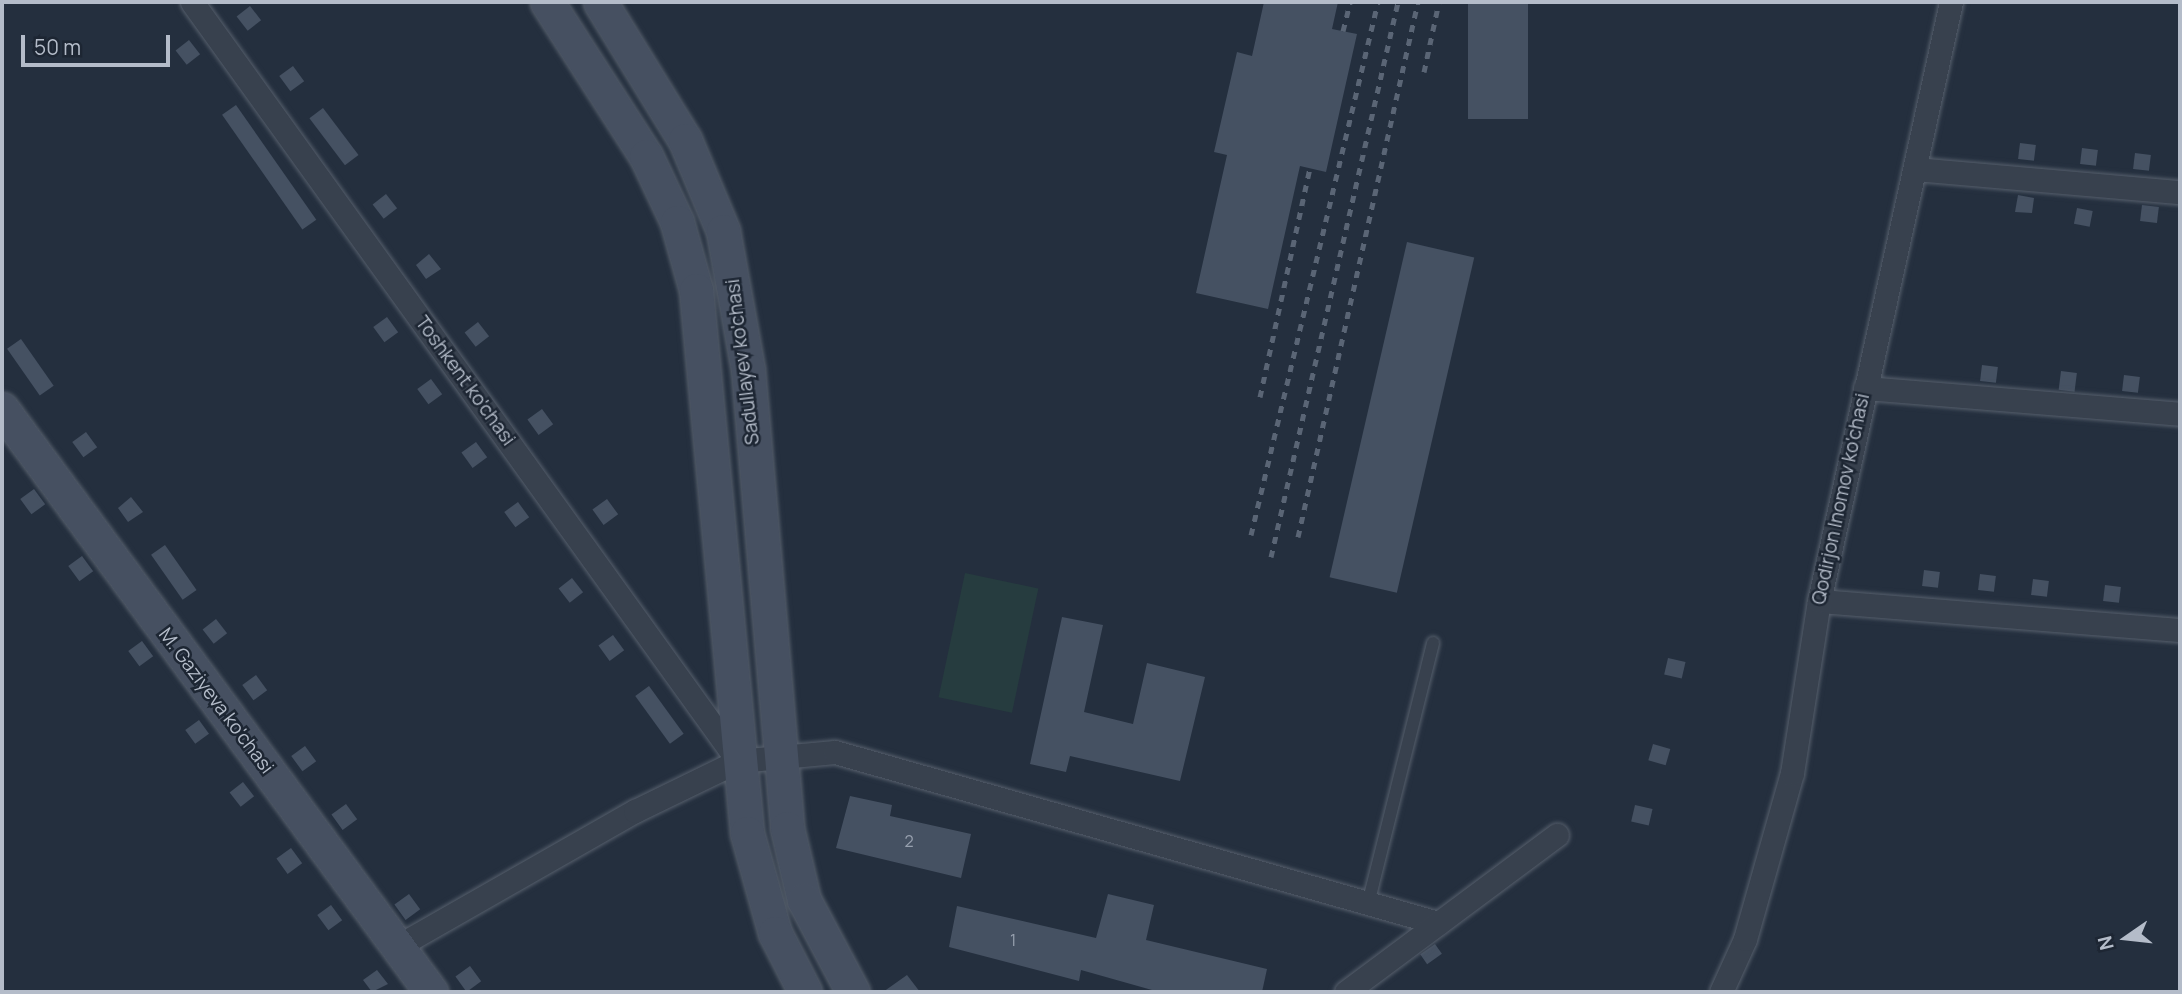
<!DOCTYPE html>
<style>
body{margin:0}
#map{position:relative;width:2182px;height:994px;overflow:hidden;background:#242f3e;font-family:Manrope,sans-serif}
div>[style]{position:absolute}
.green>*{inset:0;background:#263c3f;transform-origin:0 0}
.building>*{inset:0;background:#455162;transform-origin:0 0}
.roads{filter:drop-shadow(0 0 2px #565f6c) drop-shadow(0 0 2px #565f6c)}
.lane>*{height:12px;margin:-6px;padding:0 6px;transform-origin:6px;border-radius:6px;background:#38414e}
.street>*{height:23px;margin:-11.5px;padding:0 11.5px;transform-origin:11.5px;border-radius:11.5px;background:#38414e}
.secondary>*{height:33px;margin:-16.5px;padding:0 16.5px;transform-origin:16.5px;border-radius:16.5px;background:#465061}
.rail>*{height:5px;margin-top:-2.5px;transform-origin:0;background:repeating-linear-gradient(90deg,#5a6575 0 7px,transparent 0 14px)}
span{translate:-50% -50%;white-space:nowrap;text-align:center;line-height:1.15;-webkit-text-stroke:5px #1d2633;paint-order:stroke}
.number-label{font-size:16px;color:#98a1af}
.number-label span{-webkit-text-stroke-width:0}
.street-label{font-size:19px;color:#b4bcc9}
.frame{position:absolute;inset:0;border:4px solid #b4bcc9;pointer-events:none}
.north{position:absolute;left:2091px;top:903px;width:70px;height:70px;-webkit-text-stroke:5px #1d2633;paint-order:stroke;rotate:256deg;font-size:19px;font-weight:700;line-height:28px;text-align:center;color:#b4bcc9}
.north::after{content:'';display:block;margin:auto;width:24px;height:32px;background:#b4bcc9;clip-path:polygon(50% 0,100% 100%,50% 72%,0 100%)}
.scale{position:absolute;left:21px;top:35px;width:149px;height:32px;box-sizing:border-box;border:4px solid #b4bcc9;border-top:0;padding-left:9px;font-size:21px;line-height:24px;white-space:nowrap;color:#b4bcc9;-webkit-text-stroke:5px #1d2633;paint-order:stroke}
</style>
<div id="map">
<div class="green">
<i style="left:965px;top:573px;width:75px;height:127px;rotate:12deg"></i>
</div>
<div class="building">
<i style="clip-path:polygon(1264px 2px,1338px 2px,1332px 29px,1357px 34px,1326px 172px,1300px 166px,1268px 309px,1196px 293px,1227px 155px,1214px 152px,1237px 52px,1252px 56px)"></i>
<i style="left:1468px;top:2px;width:60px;height:117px"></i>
<i style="left:250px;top:6px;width:18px;height:17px;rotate:52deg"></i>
<i style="left:189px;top:40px;width:18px;height:17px;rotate:52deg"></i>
<i style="left:293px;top:66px;width:19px;height:17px;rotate:54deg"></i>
<i style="left:236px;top:105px;width:140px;height:17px;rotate:55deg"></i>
<i style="left:323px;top:108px;width:59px;height:17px;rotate:53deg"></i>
<i style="left:2020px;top:143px;width:16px;height:16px;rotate:7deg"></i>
<i style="left:2082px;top:148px;width:16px;height:16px;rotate:7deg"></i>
<i style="left:2135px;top:153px;width:16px;height:16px;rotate:7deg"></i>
<i style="left:386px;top:194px;width:18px;height:17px;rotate:52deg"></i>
<i style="clip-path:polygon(2018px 195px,2034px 198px,2032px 213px,2015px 212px)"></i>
<i style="left:2142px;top:205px;width:17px;height:16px;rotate:7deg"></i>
<i style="left:2077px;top:208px;width:16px;height:16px;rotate:11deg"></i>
<i style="left:1407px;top:242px;width:69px;height:344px;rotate:13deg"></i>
<i style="clip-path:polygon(429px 254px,441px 269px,426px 279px,416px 265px)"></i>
<i style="left:387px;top:317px;width:19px;height:17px;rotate:54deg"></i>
<i style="left:478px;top:322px;width:18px;height:17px;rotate:52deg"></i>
<i style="left:21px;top:339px;width:57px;height:17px;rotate:55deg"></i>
<i style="left:1982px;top:365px;width:16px;height:16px;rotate:7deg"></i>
<i style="left:2061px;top:371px;width:16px;height:19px;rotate:7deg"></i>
<i style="left:2124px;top:375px;width:16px;height:16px;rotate:7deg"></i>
<i style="left:431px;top:379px;width:19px;height:17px;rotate:54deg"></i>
<i style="left:542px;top:409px;width:19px;height:18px;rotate:54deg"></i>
<i style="left:86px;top:432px;width:19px;height:17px;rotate:54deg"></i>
<i style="left:476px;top:442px;width:19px;height:18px;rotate:54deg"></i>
<i style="left:34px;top:489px;width:19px;height:17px;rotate:54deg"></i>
<i style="clip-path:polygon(131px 497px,143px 512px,128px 522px,118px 508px)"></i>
<i style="left:607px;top:499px;width:19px;height:18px;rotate:54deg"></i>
<i style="left:518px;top:502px;width:19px;height:17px;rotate:54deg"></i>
<i style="left:165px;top:545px;width:55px;height:17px;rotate:55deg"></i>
<i style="left:82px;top:556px;width:19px;height:17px;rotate:54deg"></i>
<i style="left:1924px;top:570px;width:16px;height:16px;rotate:7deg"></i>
<i style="left:1980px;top:574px;width:16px;height:16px;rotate:7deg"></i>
<i style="left:572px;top:578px;width:18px;height:17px;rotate:52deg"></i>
<i style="left:2033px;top:579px;width:16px;height:16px;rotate:7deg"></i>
<i style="left:2105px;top:585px;width:16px;height:16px;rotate:7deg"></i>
<i style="clip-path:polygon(1062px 617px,1103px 625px,1084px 712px,1133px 724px,1147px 663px,1205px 677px,1180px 781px,1070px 756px,1066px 772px,1030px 764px)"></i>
<i style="left:216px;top:619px;width:18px;height:17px;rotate:52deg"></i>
<i style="left:613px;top:635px;width:19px;height:18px;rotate:54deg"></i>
<i style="left:142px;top:641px;width:19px;height:17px;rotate:54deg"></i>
<i style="left:1668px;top:658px;width:18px;height:17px;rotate:13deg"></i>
<i style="left:256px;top:675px;width:19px;height:17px;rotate:54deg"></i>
<i style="left:649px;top:686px;width:59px;height:17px;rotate:54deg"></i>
<i style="left:199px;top:720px;width:17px;height:17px;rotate:54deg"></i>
<i style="left:1653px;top:744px;width:18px;height:17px;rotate:16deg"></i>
<i style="left:305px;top:746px;width:19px;height:17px;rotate:54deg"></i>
<i style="left:243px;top:782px;width:18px;height:17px;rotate:52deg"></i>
<i style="clip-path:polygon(850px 796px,892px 805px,890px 816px,971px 834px,961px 878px,836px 848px)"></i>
<i style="left:346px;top:804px;width:19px;height:18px;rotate:54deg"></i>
<i style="left:1635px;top:805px;width:18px;height:17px;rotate:13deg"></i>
<i style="left:291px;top:848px;width:19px;height:18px;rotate:54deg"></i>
<i style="left:409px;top:894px;width:19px;height:18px;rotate:54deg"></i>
<i style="clip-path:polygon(1108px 894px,1154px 905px,1146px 940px,1267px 969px,1262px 992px,1159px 992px,1081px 970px,1079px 981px,949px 947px,957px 906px,1096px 938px)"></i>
<i style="left:331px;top:905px;width:19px;height:17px;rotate:54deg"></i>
<i style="left:1435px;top:944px;width:12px;height:18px;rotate:55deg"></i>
<i style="left:470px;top:966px;width:19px;height:18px;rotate:54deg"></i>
<i style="clip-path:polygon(377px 970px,388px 984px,372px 992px,363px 980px)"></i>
<i style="clip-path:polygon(907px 975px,920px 992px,883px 992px)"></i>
</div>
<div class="roads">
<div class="lane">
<i style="left:1368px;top:904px;width:269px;rotate:-76deg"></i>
</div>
<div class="street">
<i style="left:192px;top:2px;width:935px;rotate:54.27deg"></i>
<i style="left:1915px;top:169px;width:266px;rotate:5deg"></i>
<i style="left:1865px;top:388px;width:316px;rotate:4.7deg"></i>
<i style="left:1819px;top:601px;width:362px;rotate:4.6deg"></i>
<i style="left:398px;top:946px;width:273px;rotate:-29.7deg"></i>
<i style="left:635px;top:811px;width:114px;rotate:-25.9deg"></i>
<i style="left:738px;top:761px;width:97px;rotate:-5.3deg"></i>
<i style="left:835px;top:752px;width:627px;rotate:15.83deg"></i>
<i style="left:1346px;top:992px;width:263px;rotate:-36.7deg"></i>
<i style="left:1721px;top:992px;width:58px;rotate:-65.6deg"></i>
<i style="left:1745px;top:939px;width:173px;rotate:-74.2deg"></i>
<i style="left:1792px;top:773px;width:174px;rotate:-81.1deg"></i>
<i style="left:1819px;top:601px;width:613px;rotate:-77.57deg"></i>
</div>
<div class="secondary">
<i style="left:547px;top:2px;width:183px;rotate:57.3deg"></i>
<i style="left:646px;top:156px;width:73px;rotate:64.8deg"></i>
<i style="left:677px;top:222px;width:71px;rotate:74.4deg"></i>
<i style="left:696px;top:290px;width:545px;rotate:84.63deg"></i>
<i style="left:747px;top:833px;width:104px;rotate:74.4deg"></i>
<i style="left:775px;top:933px;width:66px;rotate:63deg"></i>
<i style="left:600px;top:2px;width:162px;rotate:58.4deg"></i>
<i style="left:685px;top:140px;width:99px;rotate:67.3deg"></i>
<i style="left:723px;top:231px;width:141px;rotate:79.8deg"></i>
<i style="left:748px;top:370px;width:460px;rotate:85.1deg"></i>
<i style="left:787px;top:828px;width:74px;rotate:76.7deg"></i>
<i style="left:804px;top:900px;width:104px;rotate:62deg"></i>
<i style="left:2px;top:409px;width:724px;rotate:53.65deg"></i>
</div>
</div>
<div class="rail">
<i style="left:1343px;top:31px;width:30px;rotate:-76deg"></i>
<i style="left:1424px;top:72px;width:72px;rotate:-77.9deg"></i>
<i style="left:1260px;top:397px;width:234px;rotate:-77.7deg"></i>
<i style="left:1251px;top:535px;width:548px;rotate:-76.6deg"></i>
<i style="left:1298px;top:537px;width:548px;rotate:-77.36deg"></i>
<i style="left:1271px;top:557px;width:569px;rotate:-77.11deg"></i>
</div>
<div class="number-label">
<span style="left:909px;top:841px">2</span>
<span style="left:1013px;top:940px">1</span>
</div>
<div class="street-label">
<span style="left:743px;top:362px;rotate:-97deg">Sadullayev ko'chasi</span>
<span style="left:465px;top:381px;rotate:54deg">Toshkent ko'chasi</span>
<span style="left:1841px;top:499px;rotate:-78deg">Qodirjon Inomov ko'chasi</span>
<span style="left:216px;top:701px;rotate:53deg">M. Gaziyeva ko'chasi</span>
</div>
<div class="frame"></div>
<div class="north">N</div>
<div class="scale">50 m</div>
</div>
